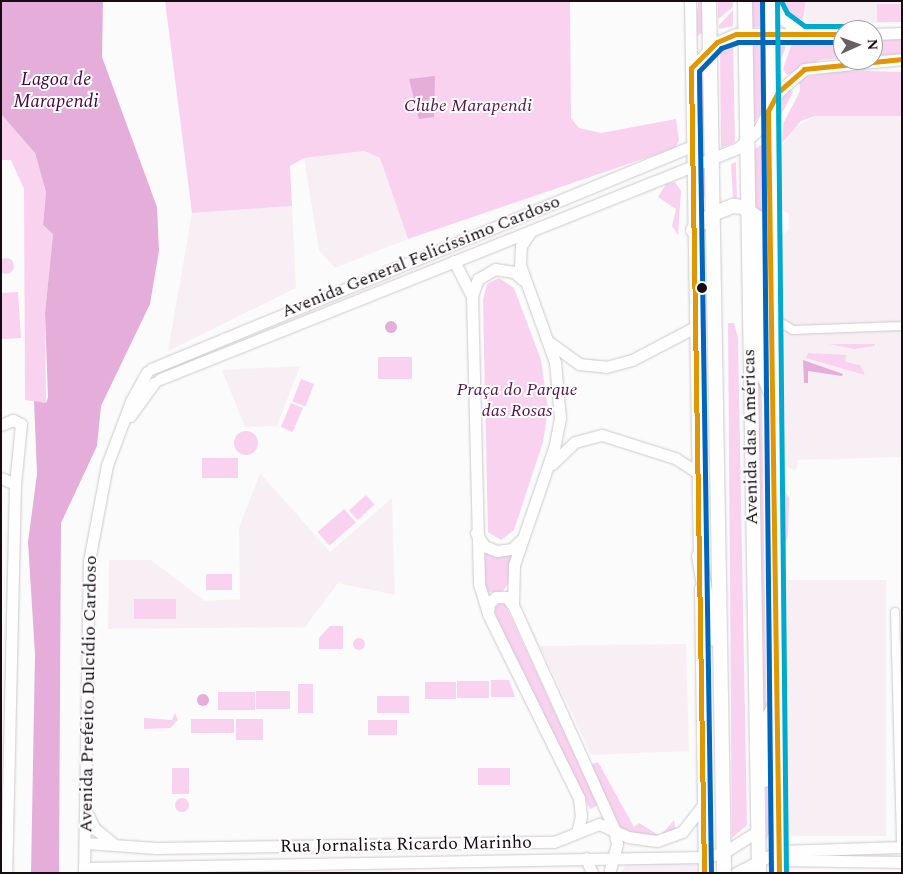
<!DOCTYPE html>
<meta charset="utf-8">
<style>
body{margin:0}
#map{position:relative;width:903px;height:874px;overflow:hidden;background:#fbfbfb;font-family:Spectral,serif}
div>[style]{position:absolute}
.built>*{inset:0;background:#f8eff5;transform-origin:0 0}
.green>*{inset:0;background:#f8d2ef;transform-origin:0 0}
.round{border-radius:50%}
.water>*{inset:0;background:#e5add9}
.roads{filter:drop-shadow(0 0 1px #cec8cc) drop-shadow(0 0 1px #cec8cc)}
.street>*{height:8px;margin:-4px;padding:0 4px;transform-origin:4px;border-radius:4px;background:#fefefe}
.secondary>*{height:11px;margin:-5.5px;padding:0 5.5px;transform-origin:5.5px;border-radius:5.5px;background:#fefefe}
.highway>*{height:14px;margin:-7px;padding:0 7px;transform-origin:7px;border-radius:7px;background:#fefefe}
.bus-1>*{height:5px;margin:-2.5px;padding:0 2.5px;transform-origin:2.5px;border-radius:2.5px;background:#e19702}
.bus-2>*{height:5px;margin:-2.5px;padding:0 2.5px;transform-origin:2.5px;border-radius:2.5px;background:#0065bd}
.bus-3>*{height:5px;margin:-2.5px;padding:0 2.5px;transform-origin:2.5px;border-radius:2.5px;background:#00a9ce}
.dots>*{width:14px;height:14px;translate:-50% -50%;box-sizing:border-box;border:2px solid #fff;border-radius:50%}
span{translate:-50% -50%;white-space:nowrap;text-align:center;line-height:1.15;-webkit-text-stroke:4px #fff;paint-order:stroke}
.park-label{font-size:18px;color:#58124d;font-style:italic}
.street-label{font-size:18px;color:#170c14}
.water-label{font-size:19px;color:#4b0141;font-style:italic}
.frame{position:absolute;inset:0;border:2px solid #170c14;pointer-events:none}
.north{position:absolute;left:833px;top:20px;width:50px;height:50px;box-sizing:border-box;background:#fff;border:1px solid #a29ea1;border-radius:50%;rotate:88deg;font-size:14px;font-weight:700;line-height:20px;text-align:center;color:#170c14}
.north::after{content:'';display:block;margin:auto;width:18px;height:22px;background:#676065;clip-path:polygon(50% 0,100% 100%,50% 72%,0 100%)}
</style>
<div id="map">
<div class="built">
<i style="clip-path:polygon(806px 1px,902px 1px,902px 22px,821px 25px,806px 21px)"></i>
<i style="clip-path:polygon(815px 116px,902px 116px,902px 457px,798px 460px,796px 470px,785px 466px,778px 456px,778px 342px,784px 334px,779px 238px,789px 229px,789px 214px,780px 209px,779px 152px,792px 129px)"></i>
<i style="clip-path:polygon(364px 151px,380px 158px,408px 239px,335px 268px,319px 250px,304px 158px)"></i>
<i style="clip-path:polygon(292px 206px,296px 288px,168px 351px,192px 213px)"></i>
<i style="clip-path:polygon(300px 366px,277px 426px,245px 427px,222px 370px)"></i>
<i style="clip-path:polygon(260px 473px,330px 552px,392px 498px,395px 595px,338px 583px,305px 627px,108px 629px,109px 560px,151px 560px,205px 601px,240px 599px,239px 528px)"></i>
<i style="left:886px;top:580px;width:256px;height:101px;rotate:90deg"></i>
<i style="clip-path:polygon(686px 644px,689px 751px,591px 755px,540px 646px)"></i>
<i style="clip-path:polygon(686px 862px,696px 865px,698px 873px,620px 873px,627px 864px)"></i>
</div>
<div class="green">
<i style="clip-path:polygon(165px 1px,570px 1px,571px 118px,579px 128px,601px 133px,676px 119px,679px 141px,675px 148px,408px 239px,380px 158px,364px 151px,304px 158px,290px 166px,292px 206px,192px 213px)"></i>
<i style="clip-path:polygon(698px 1px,704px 1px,705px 31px,696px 37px)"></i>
<i style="clip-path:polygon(718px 1px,733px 1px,733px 7px,718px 19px)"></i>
<i style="left:747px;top:1px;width:13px;height:26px"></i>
<i style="clip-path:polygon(779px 1px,806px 1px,803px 20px,787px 14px)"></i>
<i style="left:902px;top:4px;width:18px;height:25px;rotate:90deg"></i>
<i style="clip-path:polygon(733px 10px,733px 26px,719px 29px,719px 25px)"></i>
<i style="left:902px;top:37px;width:18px;height:29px;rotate:90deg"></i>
<i style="clip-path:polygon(748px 41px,760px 41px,762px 110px,750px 130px)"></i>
<i style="clip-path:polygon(843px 41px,843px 58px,820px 60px,787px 75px,783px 69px,792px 43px)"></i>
<i style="clip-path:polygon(733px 42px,735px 142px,721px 148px,720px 48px)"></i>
<i style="clip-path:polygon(772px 43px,786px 46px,778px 69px,781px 79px,772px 93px)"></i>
<i style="clip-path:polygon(702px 64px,707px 155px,697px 158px,697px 73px)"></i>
<i style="clip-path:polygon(840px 70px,902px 72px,902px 116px,815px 116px,801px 121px,782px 143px,783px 124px,800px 91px,799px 78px)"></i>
<i style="clip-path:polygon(789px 88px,793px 92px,775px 127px,781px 100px)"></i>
<i style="clip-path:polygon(1px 114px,35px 153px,46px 192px,43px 225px,53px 234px,45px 313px,46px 403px,25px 400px,24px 189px,11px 160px,1px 160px)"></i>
<i style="clip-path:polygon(762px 144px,763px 218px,751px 206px,751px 152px)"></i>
<i style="clip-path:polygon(736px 162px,737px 198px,733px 198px,731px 164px)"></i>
<i style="left:697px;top:167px;width:10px;height:30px"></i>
<i style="clip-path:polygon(675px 182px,681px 191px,678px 235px,672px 226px,676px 209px,658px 197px,666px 184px)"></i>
<i style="clip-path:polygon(753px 222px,762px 403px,767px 738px,763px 758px)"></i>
<i class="round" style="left:-2px;top:258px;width:16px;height:16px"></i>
<i style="clip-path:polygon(499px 278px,514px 288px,541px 360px,548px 410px,543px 442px,514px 530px,501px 540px,488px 532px,483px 300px,487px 284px)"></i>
<i style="clip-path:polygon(18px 292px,21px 338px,1px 339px,1px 293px)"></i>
<i style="clip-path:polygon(728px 323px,734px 323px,738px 338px,747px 825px,732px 838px)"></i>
<i style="clip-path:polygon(829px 344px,875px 344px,875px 346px,854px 349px)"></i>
<i style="clip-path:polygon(808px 353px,846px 355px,845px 362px,860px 365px,865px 375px,806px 358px)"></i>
<i style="left:412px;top:357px;width:22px;height:34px;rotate:90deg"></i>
<i style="left:301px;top:379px;width:14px;height:24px;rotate:21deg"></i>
<i style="left:291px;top:403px;width:13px;height:26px;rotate:23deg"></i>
<i class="round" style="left:234px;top:431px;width:24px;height:24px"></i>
<i style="left:238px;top:458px;width:20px;height:36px;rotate:90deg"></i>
<i style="clip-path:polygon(781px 485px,789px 498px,788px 535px,782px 554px)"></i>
<i style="left:366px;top:495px;width:13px;height:23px;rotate:48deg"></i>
<i style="left:344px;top:509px;width:18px;height:35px;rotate:49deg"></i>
<i style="clip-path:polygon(479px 545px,491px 555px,513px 554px,510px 581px,503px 591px,484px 593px)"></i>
<i style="left:206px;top:574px;width:26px;height:16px"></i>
<i style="left:134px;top:599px;width:42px;height:20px"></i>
<i style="clip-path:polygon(499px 604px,505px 604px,588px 784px,598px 805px,590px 809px,499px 627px,494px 607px)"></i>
<i style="clip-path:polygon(330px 626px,343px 626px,343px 649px,319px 649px,319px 638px)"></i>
<i class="round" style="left:353px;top:638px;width:12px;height:12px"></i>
<i style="clip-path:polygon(491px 680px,509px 680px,515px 697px,491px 697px)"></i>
<i style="left:489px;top:681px;width:17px;height:32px;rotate:90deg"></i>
<i style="left:456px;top:682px;width:17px;height:31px;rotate:90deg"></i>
<i style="left:298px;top:684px;width:15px;height:29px"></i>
<i style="left:290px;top:691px;width:18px;height:34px;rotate:90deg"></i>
<i style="left:218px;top:692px;width:37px;height:18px"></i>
<i style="left:409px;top:696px;width:17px;height:32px;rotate:90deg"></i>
<i style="clip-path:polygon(175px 713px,178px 720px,170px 728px,144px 729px,144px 718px,172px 720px)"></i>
<i style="left:234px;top:719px;width:14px;height:43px;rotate:90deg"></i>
<i style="left:236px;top:719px;width:27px;height:21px"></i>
<i style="left:368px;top:720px;width:29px;height:15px"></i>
<i style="clip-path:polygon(598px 762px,634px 827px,639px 823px,660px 836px,674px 820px,676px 833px,665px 838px,643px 838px,618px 827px,586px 766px)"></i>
<i style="clip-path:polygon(772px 762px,773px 825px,766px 840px,766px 775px)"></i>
<i style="left:172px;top:768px;width:17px;height:26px"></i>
<i style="left:478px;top:768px;width:32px;height:17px"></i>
<i class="round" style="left:175px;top:798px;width:14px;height:14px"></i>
</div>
<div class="water">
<i style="clip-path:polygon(1px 1px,103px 1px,102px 57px,157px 207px,159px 251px,150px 304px,101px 406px,97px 446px,61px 523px,59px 873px,31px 873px,35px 654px,28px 542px,37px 474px,34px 401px,46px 403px,48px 397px,45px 313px,53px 234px,43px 225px,46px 192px,35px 153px,1px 114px)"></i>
<i style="clip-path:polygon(435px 76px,434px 117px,419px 119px,409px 79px)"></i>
<i class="round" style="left:385px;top:321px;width:12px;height:12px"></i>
<i style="clip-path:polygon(803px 360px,843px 374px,842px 376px,808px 371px,808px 383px,804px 383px)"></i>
<i class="round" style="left:197px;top:694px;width:12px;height:12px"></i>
</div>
<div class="roads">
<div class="street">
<i style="left:773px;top:294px;width:27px;rotate:80deg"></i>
<i style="left:778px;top:321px;width:17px;rotate:31deg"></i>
<i style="left:793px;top:330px;width:109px;rotate:-2.1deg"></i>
<i style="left:895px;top:612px;width:235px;rotate:88.5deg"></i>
</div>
<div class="secondary">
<i style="left:690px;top:1px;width:563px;rotate:89.08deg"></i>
<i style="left:769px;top:1px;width:872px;rotate:89.34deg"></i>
<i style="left:772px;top:1px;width:19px;rotate:62deg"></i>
<i style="left:781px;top:18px;width:26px;rotate:36deg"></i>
<i style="left:873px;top:34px;width:29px;rotate:-2deg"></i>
<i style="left:691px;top:68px;width:37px;rotate:-45deg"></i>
<i style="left:717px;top:42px;width:21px;rotate:-23deg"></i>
<i style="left:736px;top:34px;width:107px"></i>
<i style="left:531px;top:231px;width:18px;rotate:124deg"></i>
<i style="left:521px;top:246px;width:19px;rotate:93deg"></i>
<i style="left:520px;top:265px;width:103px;rotate:70.2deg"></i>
<i style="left:555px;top:362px;width:56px;rotate:84.9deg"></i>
<i style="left:560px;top:418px;width:31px;rotate:101deg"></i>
<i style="left:554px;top:448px;width:124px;rotate:108.9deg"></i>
<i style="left:514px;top:565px;width:40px;rotate:91.4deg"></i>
<i style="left:513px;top:605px;width:246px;rotate:65.7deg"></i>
<i style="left:614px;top:829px;width:15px;rotate:79deg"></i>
<i style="left:617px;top:844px;width:30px;rotate:105deg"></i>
<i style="left:454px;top:261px;width:39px;rotate:63deg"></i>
<i style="left:472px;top:296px;width:288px;rotate:88.6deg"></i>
<i style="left:479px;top:584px;width:31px;rotate:73deg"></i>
<i style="left:488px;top:614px;width:205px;rotate:63.7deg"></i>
<i style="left:579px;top:798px;width:18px;rotate:84deg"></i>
<i style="left:581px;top:816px;width:17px;rotate:103deg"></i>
<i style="left:472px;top:296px;width:18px;rotate:-71deg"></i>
<i style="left:478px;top:279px;width:20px;rotate:-30deg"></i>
<i style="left:495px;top:269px;width:19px;rotate:9deg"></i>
<i style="left:514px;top:272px;width:12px;rotate:42deg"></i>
<i style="left:549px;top:342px;width:37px;rotate:36deg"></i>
<i style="left:579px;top:364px;width:27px;rotate:6deg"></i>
<i style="left:606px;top:367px;width:27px;rotate:-15deg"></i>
<i style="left:632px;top:360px;width:71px;rotate:-27.6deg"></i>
<i style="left:151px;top:369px;width:585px;rotate:-22.4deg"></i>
<i style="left:160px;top:379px;width:622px;rotate:-21.78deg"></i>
<i style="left:738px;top:148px;width:28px;rotate:-42deg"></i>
<i style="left:759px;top:129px;width:42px;rotate:-62.8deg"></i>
<i style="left:778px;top:92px;width:35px;rotate:-41deg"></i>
<i style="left:804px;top:69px;width:99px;rotate:-5.8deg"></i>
<i style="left:130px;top:416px;width:41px;rotate:-54deg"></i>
<i style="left:1px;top:425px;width:13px;rotate:-23deg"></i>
<i style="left:13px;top:420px;width:9px;rotate:27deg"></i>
<i style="left:21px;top:424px;width:60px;rotate:95.7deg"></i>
<i style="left:15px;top:484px;width:389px;rotate:91.3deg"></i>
<i style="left:552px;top:464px;width:32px;rotate:-44deg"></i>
<i style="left:575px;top:442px;width:28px;rotate:-15deg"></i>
<i style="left:602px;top:435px;width:77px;rotate:17.5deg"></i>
<i style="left:675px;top:458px;width:27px;rotate:33deg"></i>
<i style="left:1px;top:478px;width:15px;rotate:23deg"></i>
<i style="left:476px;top:533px;width:15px;rotate:58deg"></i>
<i style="left:484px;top:546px;width:14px;rotate:21deg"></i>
<i style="left:497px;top:551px;width:15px;rotate:-8deg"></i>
<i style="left:512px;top:549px;width:13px;rotate:-45deg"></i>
<i style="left:700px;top:588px;width:285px;rotate:89.2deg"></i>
<i style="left:488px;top:613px;width:10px;rotate:-84deg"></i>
<i style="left:489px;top:603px;width:9px;rotate:-41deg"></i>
<i style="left:496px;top:597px;width:10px"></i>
<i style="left:506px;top:597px;width:11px;rotate:49deg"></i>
<i style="left:88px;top:815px;width:14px;rotate:65deg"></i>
<i style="left:94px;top:828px;width:27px;rotate:39deg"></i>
<i style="left:86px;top:843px;width:70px;rotate:4.1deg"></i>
<i style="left:156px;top:848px;width:398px;rotate:-0.9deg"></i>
<i style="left:554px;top:842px;width:48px;rotate:-21.8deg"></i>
<i style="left:599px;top:824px;width:32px;rotate:24deg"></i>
<i style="left:628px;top:837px;width:29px;rotate:8deg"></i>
<i style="left:657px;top:841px;width:27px;rotate:-20deg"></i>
<i style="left:682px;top:832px;width:31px;rotate:-52deg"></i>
<i style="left:586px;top:858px;width:16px;rotate:68deg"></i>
<i style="left:779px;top:860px;width:123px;rotate:0.9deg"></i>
<i style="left:84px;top:868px;width:620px;rotate:-1.02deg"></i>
<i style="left:704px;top:857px;width:19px;rotate:-12deg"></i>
<i style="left:723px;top:853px;width:41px;rotate:-32.2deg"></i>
<i style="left:84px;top:873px;width:312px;rotate:-89.1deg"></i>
<i style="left:89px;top:561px;width:98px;rotate:-79.4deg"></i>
<i style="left:107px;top:465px;width:68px;rotate:-69.4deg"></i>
<i style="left:131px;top:401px;width:33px;rotate:-61deg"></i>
<i style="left:736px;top:873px;width:48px;rotate:-27.1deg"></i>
<i style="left:779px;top:851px;width:123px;rotate:-1.9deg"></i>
</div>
<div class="highway">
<i style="left:709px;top:1px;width:872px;rotate:89.01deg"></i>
<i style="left:745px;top:1px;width:872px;rotate:89.08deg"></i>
<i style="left:693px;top:230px;width:26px;rotate:-39deg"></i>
<i style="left:713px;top:214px;width:22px;rotate:-22deg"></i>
<i style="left:733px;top:206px;width:10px;rotate:6deg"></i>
<i style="left:743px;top:207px;width:19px;rotate:36deg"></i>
<i style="left:758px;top:218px;width:158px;rotate:87.8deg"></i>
<i style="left:764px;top:376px;width:22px;rotate:68deg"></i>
<i style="left:699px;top:556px;width:84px;rotate:80.4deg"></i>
<i style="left:764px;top:780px;width:65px;rotate:-84.7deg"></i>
<i style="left:770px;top:715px;width:16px;rotate:-63deg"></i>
</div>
</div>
<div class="bus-1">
<i style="left:704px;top:873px;width:805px;rotate:-90.93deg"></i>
<i style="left:691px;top:68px;width:37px;rotate:-45deg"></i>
<i style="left:717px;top:42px;width:21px;rotate:-23deg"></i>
<i style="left:736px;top:34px;width:107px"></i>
<i style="left:779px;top:873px;width:762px;rotate:-90.83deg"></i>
<i style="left:768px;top:111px;width:21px;rotate:-62deg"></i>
<i style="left:778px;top:92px;width:35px;rotate:-41deg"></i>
<i style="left:804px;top:69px;width:99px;rotate:-5.8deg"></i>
</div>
<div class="bus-2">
<i style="left:762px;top:1px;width:872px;rotate:89.41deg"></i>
<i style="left:711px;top:873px;width:802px;rotate:-90.86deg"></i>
<i style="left:699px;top:71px;width:32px;rotate:-46deg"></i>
<i style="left:721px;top:48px;width:18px;rotate:-19deg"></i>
<i style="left:738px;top:42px;width:105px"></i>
</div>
<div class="bus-3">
<i style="left:777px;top:1px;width:872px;rotate:89.41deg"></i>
<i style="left:781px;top:1px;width:13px;rotate:63deg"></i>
<i style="left:787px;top:13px;width:22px;rotate:36deg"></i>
<i style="left:805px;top:26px;width:38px"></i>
</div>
<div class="dots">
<i style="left:702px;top:288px;background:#170c14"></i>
</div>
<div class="park-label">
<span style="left:468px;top:106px">Clube Marapendi</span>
<span style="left:517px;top:401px">Praça do Parque<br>das Rosas</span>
</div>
<div class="street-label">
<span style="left:421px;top:257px;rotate:-22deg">Avenida General Felicíssimo Cardoso</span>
<span style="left:751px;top:437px;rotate:-91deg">Avenida das Américas</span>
<span style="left:89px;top:694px;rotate:-89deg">Avenida Prefeito Dulcídio Cardoso</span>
<span style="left:406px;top:845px;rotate:-1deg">Rua Jornalista Ricardo Marinho</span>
</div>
<div class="water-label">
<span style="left:56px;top:91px">Lagoa de<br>Marapendi</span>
</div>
<div class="frame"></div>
<div class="north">N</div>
</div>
